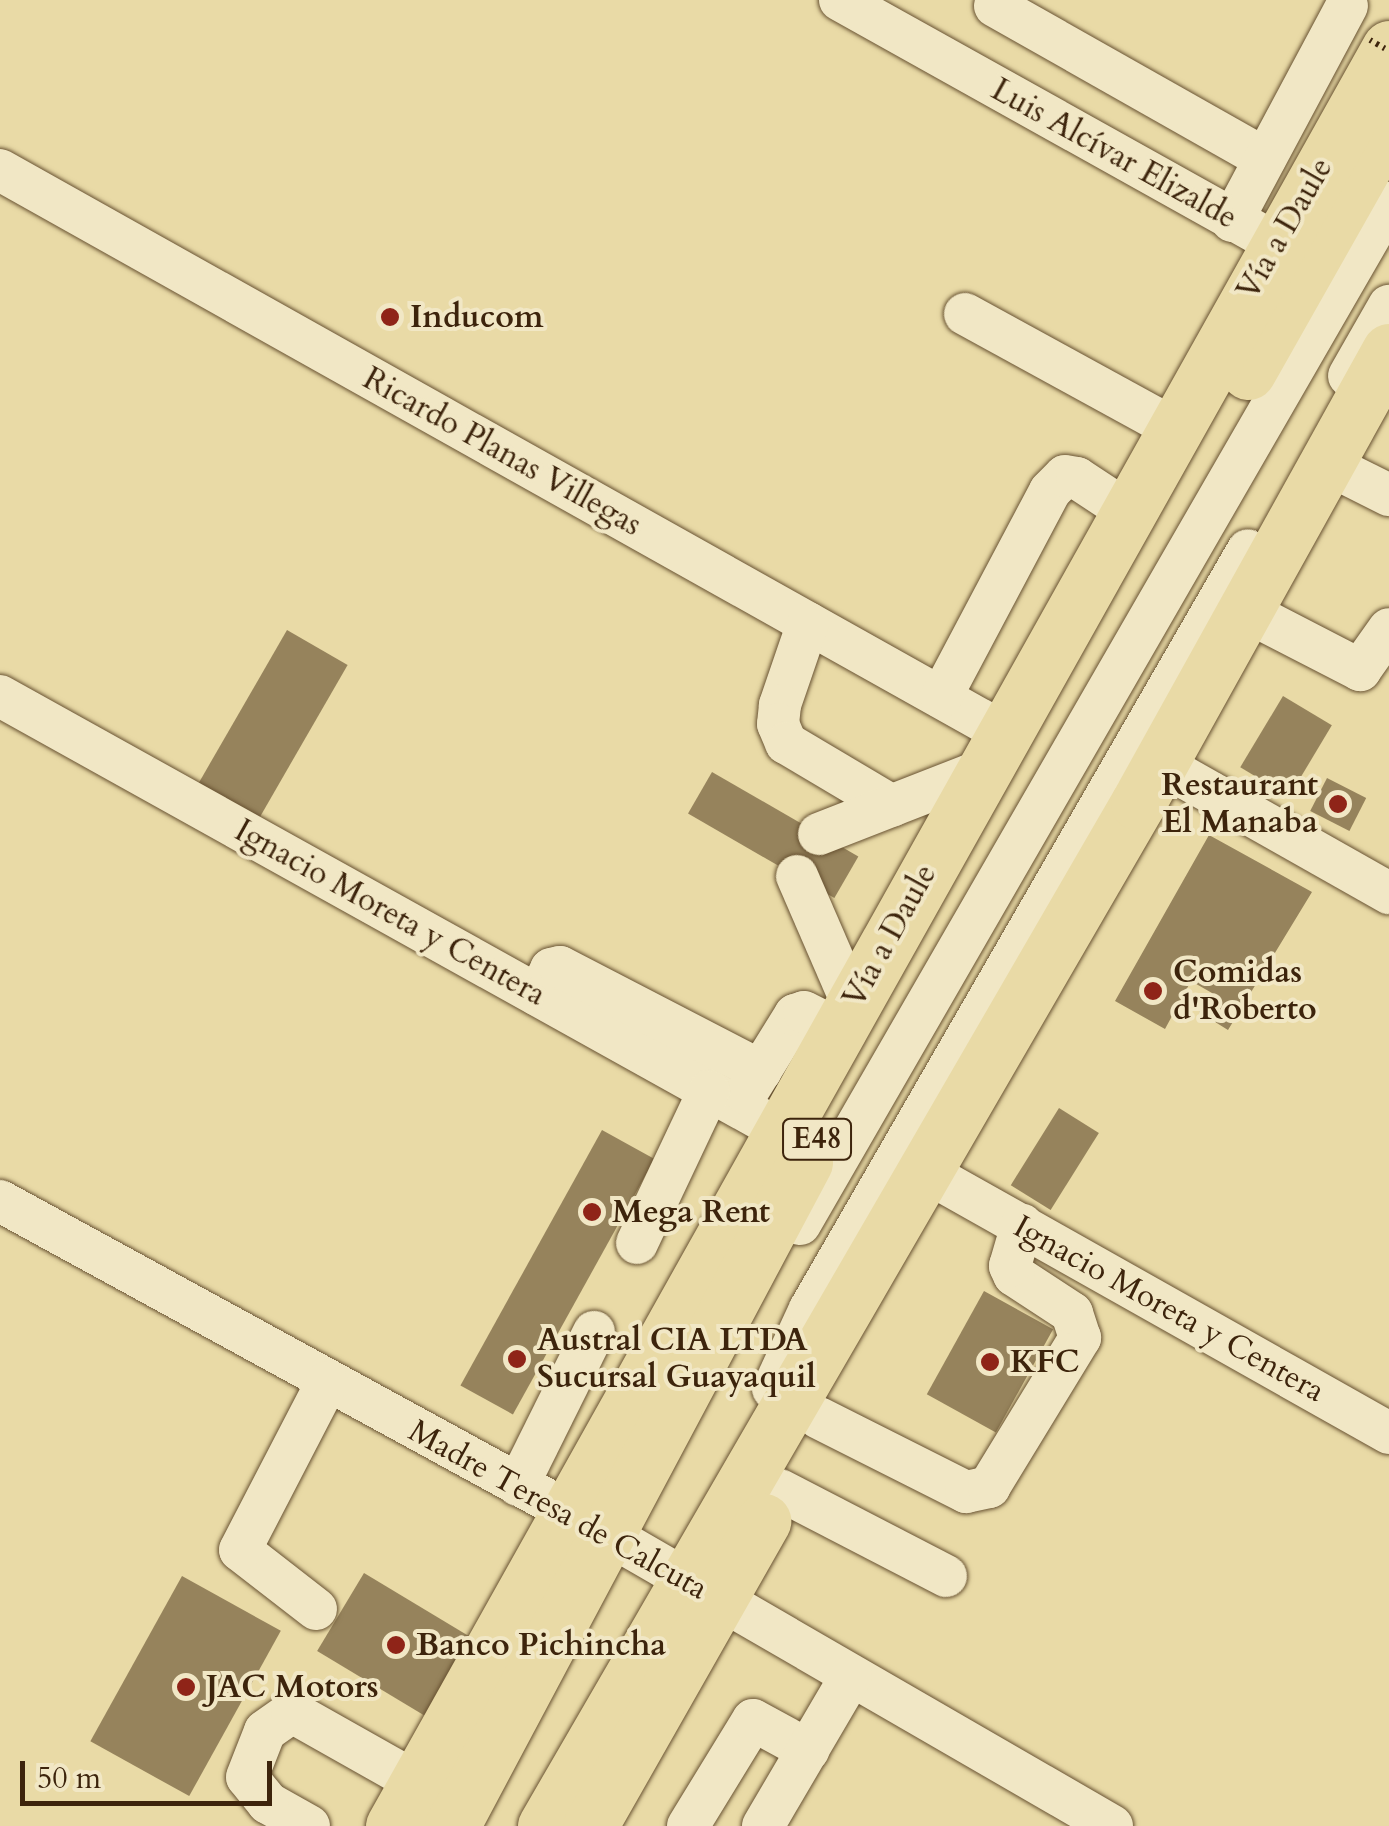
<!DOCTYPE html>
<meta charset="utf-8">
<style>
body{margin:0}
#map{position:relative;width:1389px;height:1826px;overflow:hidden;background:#e9daa6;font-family:Cardo,serif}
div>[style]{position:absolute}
.building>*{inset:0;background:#96835c;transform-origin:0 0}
.roads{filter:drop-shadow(0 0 2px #685232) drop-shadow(0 0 2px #685232)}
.minor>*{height:42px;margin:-21px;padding:0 21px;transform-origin:21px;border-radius:21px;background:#f1e7c5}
.major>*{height:55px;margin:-27.5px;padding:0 27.5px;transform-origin:27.5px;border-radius:27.5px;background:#e9daa6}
.path-bridge>*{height:6px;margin-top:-3px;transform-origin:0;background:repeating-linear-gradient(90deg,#3d240c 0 2.5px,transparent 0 7.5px)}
.dots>*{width:28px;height:28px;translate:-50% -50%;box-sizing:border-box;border:5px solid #f1e7c5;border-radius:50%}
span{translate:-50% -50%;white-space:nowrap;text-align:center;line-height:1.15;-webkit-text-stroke:8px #f1e7c5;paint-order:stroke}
.shield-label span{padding:2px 8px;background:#f1e7c5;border:2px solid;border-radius:8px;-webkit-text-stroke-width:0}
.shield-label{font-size:30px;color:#3d240c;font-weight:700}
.street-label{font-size:32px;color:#3d240c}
.poi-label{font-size:32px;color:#3d240c;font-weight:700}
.left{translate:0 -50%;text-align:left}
.right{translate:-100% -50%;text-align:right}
.scale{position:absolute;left:20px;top:1761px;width:252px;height:45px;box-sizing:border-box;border:5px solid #3d240c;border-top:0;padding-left:12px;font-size:30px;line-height:35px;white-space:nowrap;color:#3d240c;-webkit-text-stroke:8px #f1e7c5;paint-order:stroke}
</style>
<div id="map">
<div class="building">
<i style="left:287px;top:630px;width:70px;height:180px;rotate:30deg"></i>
<i style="left:1283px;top:696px;width:57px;height:83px;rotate:31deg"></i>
<i style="left:712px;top:772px;width:169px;height:48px;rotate:30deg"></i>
<i style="left:1327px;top:778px;width:44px;height:37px;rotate:27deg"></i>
<i style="clip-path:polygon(1209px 835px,1312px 892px,1228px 1030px,1199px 1012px,1212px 993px,1191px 981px,1165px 1029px,1115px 1001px)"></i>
<i style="left:1059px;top:1108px;width:47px;height:91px;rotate:32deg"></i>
<i style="left:602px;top:1130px;width:60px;height:292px;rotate:29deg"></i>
<i style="left:984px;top:1291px;width:79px;height:118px;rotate:29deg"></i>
<i style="left:364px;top:1573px;width:128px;height:91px;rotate:31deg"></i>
<i style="left:182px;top:1576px;width:113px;height:189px;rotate:29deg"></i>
</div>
<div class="roads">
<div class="minor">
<i style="left:840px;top:0;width:534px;rotate:29.16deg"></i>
<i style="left:995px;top:6px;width:310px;rotate:29.5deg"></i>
<i style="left:0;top:170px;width:1151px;rotate:29.28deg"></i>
<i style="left:1232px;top:221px;width:244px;rotate:-61.9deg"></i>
<i style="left:965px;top:314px;width:239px;rotate:28.7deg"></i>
<i style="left:1349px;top:376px;width:81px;rotate:-60.3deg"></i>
<i style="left:1349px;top:475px;width:45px;rotate:26.6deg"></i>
<i style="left:1267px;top:622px;width:105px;rotate:27.3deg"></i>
<i style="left:1360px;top:670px;width:50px;rotate:-54.7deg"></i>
<i style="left:808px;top:623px;width:87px;rotate:108.9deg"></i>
<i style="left:780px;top:705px;width:19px;rotate:96deg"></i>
<i style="left:778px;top:724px;width:21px;rotate:67deg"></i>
<i style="left:786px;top:743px;width:123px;rotate:30.7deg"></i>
<i style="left:0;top:696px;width:893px;rotate:29.09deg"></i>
<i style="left:941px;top:697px;width:233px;rotate:-62.1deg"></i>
<i style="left:1050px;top:491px;width:21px;rotate:-45deg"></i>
<i style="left:1065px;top:476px;width:12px;rotate:9deg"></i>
<i style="left:1077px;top:478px;width:60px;rotate:33.4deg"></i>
<i style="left:1182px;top:776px;width:238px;rotate:29.5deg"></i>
<i style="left:819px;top:834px;width:176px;rotate:-21.3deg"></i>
<i style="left:797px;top:876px;width:138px;rotate:66.6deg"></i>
<i style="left:538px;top:995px;width:29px;rotate:-63deg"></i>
<i style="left:551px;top:969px;width:9px;rotate:-13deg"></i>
<i style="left:560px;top:967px;width:226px;rotate:27.4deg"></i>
<i style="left:746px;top:1094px;width:93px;rotate:-58.2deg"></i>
<i style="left:795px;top:1015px;width:9px;rotate:-18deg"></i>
<i style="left:804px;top:1012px;width:37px;rotate:27deg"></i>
<i style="left:949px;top:1185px;width:505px;rotate:29.41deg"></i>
<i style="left:0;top:1201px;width:651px;rotate:28.65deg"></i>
<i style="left:571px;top:1513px;width:625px;rotate:30.05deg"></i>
<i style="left:800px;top:1224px;width:1179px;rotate:-60.02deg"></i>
<i style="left:637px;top:1243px;width:168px;rotate:-64.7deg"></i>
<i style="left:773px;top:1389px;width:88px;rotate:-65.2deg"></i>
<i style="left:810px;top:1309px;width:876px;rotate:-60.01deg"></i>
<i style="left:819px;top:1418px;width:165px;rotate:26.7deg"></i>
<i style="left:966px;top:1492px;width:24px;rotate:-12deg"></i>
<i style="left:989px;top:1487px;width:175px;rotate:-58.6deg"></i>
<i style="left:1080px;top:1338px;width:26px;rotate:-108deg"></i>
<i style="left:1072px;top:1313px;width:69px;rotate:-146.8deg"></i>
<i style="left:1014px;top:1275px;width:10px;rotate:-114deg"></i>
<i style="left:1010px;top:1266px;width:43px;rotate:-73.7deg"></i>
<i style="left:518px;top:1485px;width:171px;rotate:-63.6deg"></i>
<i style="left:780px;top:1490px;width:187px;rotate:27.4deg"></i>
<i style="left:316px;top:1609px;width:96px;rotate:-142.2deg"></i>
<i style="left:240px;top:1550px;width:189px;rotate:-62.6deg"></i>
<i style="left:309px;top:1826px;width:47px;rotate:-150.7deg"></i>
<i style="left:268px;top:1803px;width:33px;rotate:-129deg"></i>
<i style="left:247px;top:1777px;width:49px;rotate:-68.6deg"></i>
<i style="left:265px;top:1731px;width:33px;rotate:-35deg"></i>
<i style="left:292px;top:1712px;width:145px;rotate:29.4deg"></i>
<i style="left:688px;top:1826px;width:124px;rotate:-58.5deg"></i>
<i style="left:753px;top:1720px;width:63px;rotate:28.6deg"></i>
<i style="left:763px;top:1826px;width:174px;rotate:-59.6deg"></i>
</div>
<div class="major">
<i style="left:1248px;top:372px;width:284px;rotate:-60.5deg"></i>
<i style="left:393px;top:1826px;width:2038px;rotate:-60.74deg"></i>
<i style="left:452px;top:1826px;width:752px;rotate:-62deg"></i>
<i style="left:545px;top:1826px;width:1182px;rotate:-59.9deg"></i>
<i style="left:1138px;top:803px;width:517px;rotate:-60.96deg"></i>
<i style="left:590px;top:1826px;width:351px;rotate:-60.4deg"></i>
</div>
</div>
<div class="path-bridge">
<i style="left:1370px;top:40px;width:22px;rotate:30deg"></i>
</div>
<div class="dots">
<i style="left:390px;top:317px;background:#8f2418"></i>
<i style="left:1338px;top:804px;background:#8f2418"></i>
<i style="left:1153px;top:991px;background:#8f2418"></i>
<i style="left:592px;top:1212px;background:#8f2418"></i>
<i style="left:517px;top:1359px;background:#8f2418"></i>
<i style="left:990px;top:1362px;background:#8f2418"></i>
<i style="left:396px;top:1645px;background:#8f2418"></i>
<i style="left:186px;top:1687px;background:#8f2418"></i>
</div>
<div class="shield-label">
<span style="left:817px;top:1139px">E48</span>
</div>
<div class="street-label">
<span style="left:1114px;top:154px;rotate:29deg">Luis Alcívar Elizalde</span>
<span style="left:1285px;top:229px;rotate:-60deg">Vía a Daule</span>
<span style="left:502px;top:452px;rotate:29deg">Ricardo Planas Villegas</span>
<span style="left:390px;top:913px;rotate:29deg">Ignacio Moreta y Centera</span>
<span style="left:890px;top:936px;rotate:-61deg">Vía a Daule</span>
<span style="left:1169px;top:1309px;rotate:29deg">Ignacio Moreta y Centera</span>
<span style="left:558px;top:1510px;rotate:29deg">Madre Teresa de Calcuta</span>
</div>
<div class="poi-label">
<span class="left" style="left:410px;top:317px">Inducom</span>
<span class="right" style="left:1318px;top:804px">Restaurant<br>El Manaba</span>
<span class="left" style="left:1173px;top:991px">Comidas<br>d'Roberto</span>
<span class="left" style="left:612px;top:1212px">Mega Rent</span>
<span class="left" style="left:537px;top:1359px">Austral CIA LTDA<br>Sucursal Guayaquil</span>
<span class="left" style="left:1010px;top:1362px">KFC</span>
<span class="left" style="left:416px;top:1645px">Banco Pichincha</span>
<span class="left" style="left:206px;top:1687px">JAC Motors</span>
</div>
<div class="scale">50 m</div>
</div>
